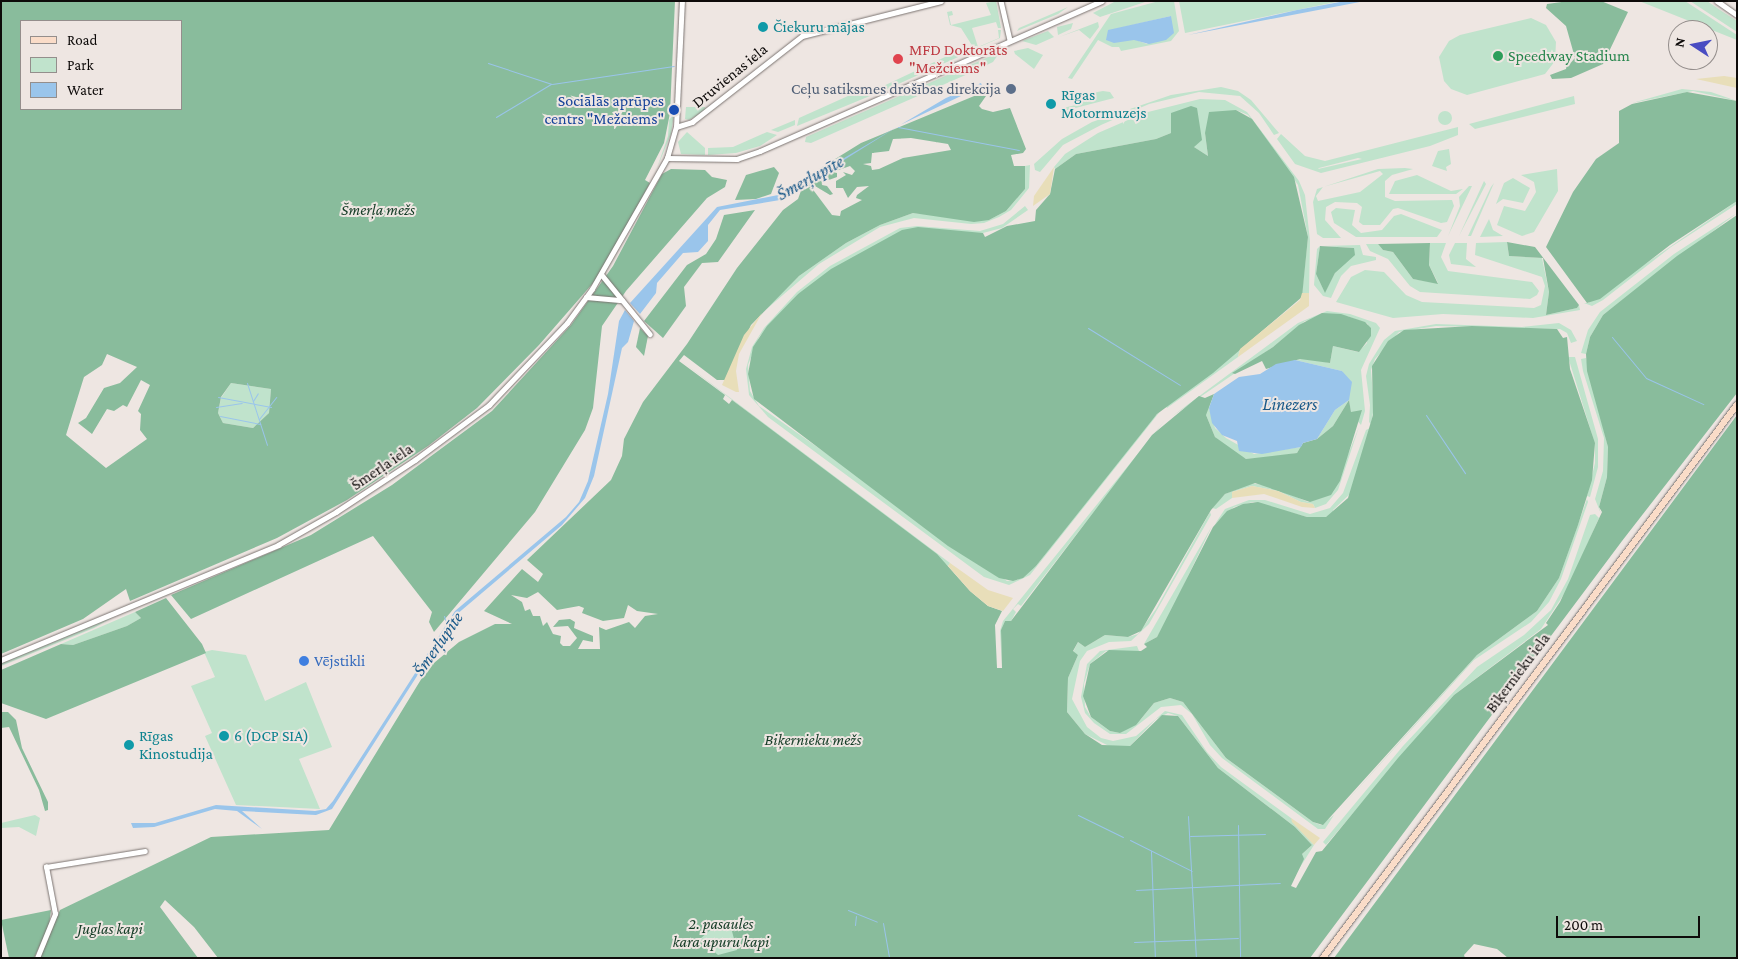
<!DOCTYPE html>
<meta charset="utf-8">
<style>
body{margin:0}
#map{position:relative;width:1738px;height:959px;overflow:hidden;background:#eee6e2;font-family:"Crimson Pro",serif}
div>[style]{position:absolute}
.green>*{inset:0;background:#c0e3cc}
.round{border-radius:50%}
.forest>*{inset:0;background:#89bc9c}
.sand>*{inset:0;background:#e8deb9}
.water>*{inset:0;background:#9ac5eb}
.stream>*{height:1px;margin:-0.5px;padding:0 0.5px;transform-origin:0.5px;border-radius:0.5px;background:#9ac5eb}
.roads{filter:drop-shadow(0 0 1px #7b7471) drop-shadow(0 0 1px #7b7471)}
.minor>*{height:4.5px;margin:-2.25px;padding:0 2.25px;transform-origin:2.25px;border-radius:2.25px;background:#fff}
.major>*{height:5.5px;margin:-2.75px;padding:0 2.75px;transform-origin:2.75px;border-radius:2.75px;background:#fadcc8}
.dots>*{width:14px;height:14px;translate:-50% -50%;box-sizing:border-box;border:2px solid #eee6e2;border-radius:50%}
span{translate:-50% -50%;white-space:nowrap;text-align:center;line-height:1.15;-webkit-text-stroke:4px #eee6e2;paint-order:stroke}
.culture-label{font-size:16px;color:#0d838f}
.left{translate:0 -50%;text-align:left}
.health-label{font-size:16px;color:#be3a42}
.leisure-label{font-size:16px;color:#27864d}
.street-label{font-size:16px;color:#0e0b0a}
.service-label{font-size:16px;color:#4e5e75}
.right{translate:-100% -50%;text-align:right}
.transit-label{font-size:16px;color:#164399}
.park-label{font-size:16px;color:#143c26;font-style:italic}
.shop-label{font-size:16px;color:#366cbe}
.water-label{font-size:18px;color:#195989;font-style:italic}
.frame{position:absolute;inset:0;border:2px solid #0e0b0a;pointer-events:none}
.legend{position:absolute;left:20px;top:20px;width:162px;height:90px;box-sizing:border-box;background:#eee6e2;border:1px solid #948e8c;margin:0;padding:6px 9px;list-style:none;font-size:15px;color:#0e0b0a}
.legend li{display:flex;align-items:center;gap:10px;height:25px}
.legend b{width:25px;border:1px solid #948e8c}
.north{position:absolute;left:1668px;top:20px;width:50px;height:50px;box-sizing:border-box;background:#eee6e2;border:1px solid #948e8c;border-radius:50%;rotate:281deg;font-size:14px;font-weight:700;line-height:20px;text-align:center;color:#0e0b0a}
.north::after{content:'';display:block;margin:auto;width:18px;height:22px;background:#494cc2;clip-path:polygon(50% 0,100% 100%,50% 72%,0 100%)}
.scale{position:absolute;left:1556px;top:916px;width:144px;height:22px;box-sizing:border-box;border:2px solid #0e0b0a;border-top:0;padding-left:6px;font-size:15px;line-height:18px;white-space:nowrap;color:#0e0b0a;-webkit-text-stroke:4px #eee6e2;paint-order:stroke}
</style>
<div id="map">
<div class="green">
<i style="clip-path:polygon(996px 1px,1001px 28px,998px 28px,996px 22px,972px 28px,978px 47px,999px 38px,998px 30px,1001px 30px,1000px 38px,977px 48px,973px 47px,961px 28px,950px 25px,947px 12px,952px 11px,953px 15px,949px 16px,951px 25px,991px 15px,986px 3px)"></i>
<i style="clip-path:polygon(1116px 1px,1148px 1px,1100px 17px,1093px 13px)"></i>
<i style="clip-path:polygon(evenodd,1159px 1px,1174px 1px,1179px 31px,1171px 41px,1121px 51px,1119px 47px,1112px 47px,1098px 40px,1072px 79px,1068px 78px,1111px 14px,1159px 1px,1171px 16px,1147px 44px,1108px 30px,1111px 30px,1171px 16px)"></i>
<i style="clip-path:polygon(1179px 1px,1341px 1px,1185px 33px)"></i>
<i style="clip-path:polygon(1639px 1px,1685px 1px,1737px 35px,1737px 40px)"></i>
<i style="clip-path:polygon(1690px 1px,1707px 1px,1723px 12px,1737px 21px,1737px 32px)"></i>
<i style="clip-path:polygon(1068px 7px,1058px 14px,1017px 31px,1019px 28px)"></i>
<i style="clip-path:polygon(1531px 18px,1546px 25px,1556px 42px,1555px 61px,1545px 74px,1467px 95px,1451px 89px,1444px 81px,1439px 57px,1449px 41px,1460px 35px)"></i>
<i style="clip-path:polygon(1098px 22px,1099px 27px,1090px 39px,1079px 30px,1059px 37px)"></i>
<i style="clip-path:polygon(1073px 23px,1071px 29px,1058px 35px,1057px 27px)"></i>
<i style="clip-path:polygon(1048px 31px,1054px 37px,1036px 45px,1022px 41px)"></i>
<i style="clip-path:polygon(1028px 48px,1043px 55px,1034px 69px,1015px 54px,1014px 51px)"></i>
<i style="clip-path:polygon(962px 49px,976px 49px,885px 90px,877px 89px)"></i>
<i style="clip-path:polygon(1000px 52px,993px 62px,970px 73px,811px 143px,805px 142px,806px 137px)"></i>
<i style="clip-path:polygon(868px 87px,873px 87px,870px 96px,797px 126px,799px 118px)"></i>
<i style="clip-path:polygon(1221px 87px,1238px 91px,1251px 100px,1279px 133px,1274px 135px,1259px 113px,1240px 96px,1199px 92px,1149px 104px,1101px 125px,1063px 145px,1040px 172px,1035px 170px,1034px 164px,1062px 139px,1092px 122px,1171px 95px)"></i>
<i style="clip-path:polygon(1682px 89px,1711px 92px,1737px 101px,1693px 91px,1632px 103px)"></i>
<i style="clip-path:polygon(1103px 91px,1110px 92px,1114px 98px,1060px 112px,1063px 108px,1076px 105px,1070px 97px)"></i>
<i style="clip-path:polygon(1574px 96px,1575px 104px,1475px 129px,1469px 124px)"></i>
<i style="clip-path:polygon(1200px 99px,1225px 100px,1247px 112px,1299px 181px,1305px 195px,1310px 241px,1309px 293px,1302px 293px,1308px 237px,1298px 185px,1248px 115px,1236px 110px,1205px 133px,1208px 156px,1194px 147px,1171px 113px,1171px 133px,1156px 139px,1076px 154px,1055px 169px,1054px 167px,1065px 154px,1098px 133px,1144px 113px)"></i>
<i style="clip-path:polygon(705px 107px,706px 110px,689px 120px,685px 119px,686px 107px)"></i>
<i class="round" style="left:1438px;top:111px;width:14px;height:14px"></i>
<i style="clip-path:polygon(674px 114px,671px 134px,657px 168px,668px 136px,669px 120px)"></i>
<i style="clip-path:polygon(795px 120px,795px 125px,778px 132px,771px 130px)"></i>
<i style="clip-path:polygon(evenodd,1458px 127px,1458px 135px,1430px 146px,1321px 173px,1295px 164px,1277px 139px,1281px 134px,1305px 156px,1325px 161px,1458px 127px,1358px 158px,1362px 159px,1318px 169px,1319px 168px,1358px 158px)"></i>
<i style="clip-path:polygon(687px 132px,705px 148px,705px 155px,681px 154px,678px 142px)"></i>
<i style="clip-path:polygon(767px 132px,777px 135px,760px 146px,736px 153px,708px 155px,708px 148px,733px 147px)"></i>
<i style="clip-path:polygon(1449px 149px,1451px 164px,1446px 167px,1447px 171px,1432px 166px,1438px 151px)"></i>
<i style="clip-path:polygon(1030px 165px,1029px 188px,1011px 210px,999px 217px,984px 223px,971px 224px,914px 218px,880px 227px,819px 264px,762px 313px,799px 276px,846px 243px,880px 225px,913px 213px,989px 220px,1006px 211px,1025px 189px,1025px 166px)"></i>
<i style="clip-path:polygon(evenodd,1405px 168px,1413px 169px,1392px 175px,1385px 181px,1385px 197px,1395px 201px,1452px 200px,1454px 206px,1447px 222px,1441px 223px,1398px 208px,1393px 209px,1380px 225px,1363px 225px,1359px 222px,1362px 207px,1357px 203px,1335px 202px,1326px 207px,1325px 220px,1341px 238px,1323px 238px,1317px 234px,1313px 202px,1317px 189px,1378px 169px,1405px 168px,1380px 171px,1383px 174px,1360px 192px,1318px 201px,1316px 196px,1323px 187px,1380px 171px)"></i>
<i style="clip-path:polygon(1557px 169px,1558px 191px,1534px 232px,1522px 236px,1497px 225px,1504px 206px,1525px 211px,1536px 192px,1534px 182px,1521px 175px)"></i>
<i style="clip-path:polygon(1417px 175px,1451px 191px,1463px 189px,1456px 194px,1389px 194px,1395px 181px)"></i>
<i style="clip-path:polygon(1513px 178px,1530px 188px,1523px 203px,1503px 199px,1496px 204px,1504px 183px)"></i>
<i style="clip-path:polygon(1484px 181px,1486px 184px,1459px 236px)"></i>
<i style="clip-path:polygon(1494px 183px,1471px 236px,1468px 236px,1491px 187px)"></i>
<i style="clip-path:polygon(1469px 186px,1472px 186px,1448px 236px,1460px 206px,1459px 197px)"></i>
<i style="clip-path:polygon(1737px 201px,1737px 204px,1671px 247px,1603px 300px,1592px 306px,1584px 303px,1588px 303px)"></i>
<i style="clip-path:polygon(1025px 206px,1028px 210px,1002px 228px,983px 233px,955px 233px,798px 294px,759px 337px,748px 365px,750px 391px,759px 406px,1007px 581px,1017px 580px,1036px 566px,1139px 433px,1162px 409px,1030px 575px,1009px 585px,984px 577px,768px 417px,749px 395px,746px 369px,752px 347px,764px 328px,797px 292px,830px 266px,900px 228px,917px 226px,980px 231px,1003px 224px)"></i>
<i style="clip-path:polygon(1336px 208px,1355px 210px,1352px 225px,1361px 233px,1382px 230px,1394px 216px,1401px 214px,1442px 230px,1437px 237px,1356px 237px,1334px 223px,1331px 212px)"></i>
<i style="clip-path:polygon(1737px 213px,1603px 315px,1590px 337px,1586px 354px,1581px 353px,1588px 330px,1600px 312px,1674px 254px)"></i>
<i style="clip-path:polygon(1489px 219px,1493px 230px,1503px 236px,1480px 237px)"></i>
<i style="clip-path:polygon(1507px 242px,1509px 256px,1542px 258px,1549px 292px,1546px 315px,1577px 308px,1579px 305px,1580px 310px,1533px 318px,1443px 314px,1393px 318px,1336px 302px,1351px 277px,1365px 270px,1384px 272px,1406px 295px,1422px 302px,1534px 308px,1541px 305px,1545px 286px,1542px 277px,1475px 255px,1476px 243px)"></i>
<i style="clip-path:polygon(1430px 243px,1446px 243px,1441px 257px,1448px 271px,1532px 282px,1539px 291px,1537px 295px,1530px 299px,1420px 292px,1410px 286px,1388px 259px,1370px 251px,1366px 244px,1378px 244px,1383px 250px,1393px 252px,1413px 279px,1438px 283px,1429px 265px)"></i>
<i style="clip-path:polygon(1455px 243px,1467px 243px,1466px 259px,1476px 267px,1451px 264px,1449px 255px)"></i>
<i style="clip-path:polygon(1360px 245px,1363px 255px,1376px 257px,1376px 260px,1351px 266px,1341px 276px,1331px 298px,1323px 296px,1314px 285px,1317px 249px,1320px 246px,1316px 274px,1325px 292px,1335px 273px,1354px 248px,1323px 246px)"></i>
<i style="clip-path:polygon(1327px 311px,1350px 314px,1376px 323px,1380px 328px,1361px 370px,1365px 411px,1361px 425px,1351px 413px,1349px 400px,1333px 426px,1317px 439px,1335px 410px,1349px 400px,1348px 381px,1342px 371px,1295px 360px,1308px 358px,1330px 363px,1333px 346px,1358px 352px,1367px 343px,1368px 324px,1347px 316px,1305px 321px,1273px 347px,1171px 417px,1298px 323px)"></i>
<i style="clip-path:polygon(1559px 323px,1571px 330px,1577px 341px,1571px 343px,1567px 333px,1560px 329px,1436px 326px,1399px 332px,1375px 359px,1371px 370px,1374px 408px,1371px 424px,1369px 422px,1370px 405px,1366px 376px,1369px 364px,1384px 340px,1395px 331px,1436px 324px,1522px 327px)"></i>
<i style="clip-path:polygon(1240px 349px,1238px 357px,1167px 408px,1166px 406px)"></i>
<i style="clip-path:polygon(1568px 357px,1575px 357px,1598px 439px,1598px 467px,1590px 497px,1587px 496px,1595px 463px,1595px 444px)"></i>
<i style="clip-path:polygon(1586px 358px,1608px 447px,1607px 477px,1599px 507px,1601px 514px,1595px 499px,1603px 471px,1604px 438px,1583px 371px,1581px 359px)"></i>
<i style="clip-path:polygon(680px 360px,950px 563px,948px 566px)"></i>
<i style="clip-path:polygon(231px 383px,271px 389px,269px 413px,253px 428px,223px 423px,218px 413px,221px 398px)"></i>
<i style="clip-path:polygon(1214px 394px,1209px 408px,1215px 428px,1226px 438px,1254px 454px,1301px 447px,1297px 453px,1268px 458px,1246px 459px,1237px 455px,1215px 437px,1206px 415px,1206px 409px)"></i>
<i style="clip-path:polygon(1165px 420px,1021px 606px,1018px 604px,1013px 609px,1016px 612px,1011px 621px,1005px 621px,1001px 631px,1002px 668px,1000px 631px,1003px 621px)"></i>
<i style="clip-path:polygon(1359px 427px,1338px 490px,1326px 504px,1315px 508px,1313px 504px,1301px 502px,1278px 491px,1252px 486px,1232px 492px,1232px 498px,1216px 509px,1212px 508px,1225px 494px,1252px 483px,1273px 487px,1308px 502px,1333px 492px)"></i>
<i style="clip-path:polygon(1370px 428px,1352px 492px,1333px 510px,1334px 513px,1326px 517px,1307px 517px,1253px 502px,1234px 507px,1215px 524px,1225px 509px,1249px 500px,1265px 500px,1310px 514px,1330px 508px,1343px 493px,1366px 430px)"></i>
<i style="clip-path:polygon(1587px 499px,1588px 502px,1561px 579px,1549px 602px,1531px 622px,1474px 660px,1337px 812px,1477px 655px,1537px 611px,1559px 578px)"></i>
<i style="clip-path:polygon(1210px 512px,1211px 515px,1149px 624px,1131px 641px,1109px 642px,1087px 651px,1080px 661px,1072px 699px,1087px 727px,1101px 738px,1113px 741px,1136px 736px,1165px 711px,1182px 715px,1207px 752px,1221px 767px,1291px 818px,1314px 845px,1294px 877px,1302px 854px,1312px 845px,1295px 827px,1218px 768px,1178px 716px,1168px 713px,1156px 719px,1130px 746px,1111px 747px,1085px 734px,1067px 712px,1068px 678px,1078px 655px,1073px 652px,1078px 642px,1085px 647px,1105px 635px,1128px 637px,1138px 634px,1156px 609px)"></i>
<i style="clip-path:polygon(1595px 514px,1599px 518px,1568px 588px,1541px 629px,1454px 695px,1326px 845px,1323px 842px,1403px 746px,1477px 667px,1524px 635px,1551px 610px,1568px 579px,1590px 515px)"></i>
<i style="clip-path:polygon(1212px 526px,1165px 624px,1157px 637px,1144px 644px)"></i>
<i style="clip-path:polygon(122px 612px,94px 628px,1px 666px,1px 663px)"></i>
<i style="clip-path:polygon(135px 612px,141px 618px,127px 626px,73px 645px,61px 644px)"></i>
<i style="clip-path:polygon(1137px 646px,1139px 651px,1106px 651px,1090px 664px,1084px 684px,1085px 707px,1091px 717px,1110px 731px,1120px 733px,1141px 719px,1154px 703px,1170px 698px,1183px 702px,1226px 758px,1313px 822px,1321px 825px,1334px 815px,1325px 829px,1318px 829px,1222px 758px,1210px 745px,1192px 714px,1181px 705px,1161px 707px,1126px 734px,1110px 734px,1094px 723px,1085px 713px,1081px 697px,1087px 664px,1100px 651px)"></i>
<i style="clip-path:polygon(212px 650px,246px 655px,265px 701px,306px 682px,332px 747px,299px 759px,320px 809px,236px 805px,205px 736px,212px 733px,191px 686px,215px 677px,204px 652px)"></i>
<i style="clip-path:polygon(35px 815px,40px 818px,36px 836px,19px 827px,1px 828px,1px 823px)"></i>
<i style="clip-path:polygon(723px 906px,745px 949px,734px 958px,717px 958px,666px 915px)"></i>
</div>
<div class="forest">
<i style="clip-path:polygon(evenodd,1px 1px,675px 1px,670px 113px,664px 143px,645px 180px,650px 183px,600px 275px,539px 345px,477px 408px,428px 446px,347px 500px,277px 538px,130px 601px,126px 589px,83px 619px,1px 654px,1px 1px,21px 21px,181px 21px,181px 109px,21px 109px,21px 21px,1px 1px,107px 354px,137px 367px,120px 383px,104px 388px,86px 418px,78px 423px,92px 434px,107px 409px,114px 411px,123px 405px,127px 407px,141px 380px,150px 385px,138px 411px,141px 414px,140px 430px,147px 439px,106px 468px,66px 435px,84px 377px,102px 365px,107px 354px,1px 1px,231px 383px,271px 389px,269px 413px,253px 428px,223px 423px,218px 413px,221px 397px,231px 383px)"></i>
<i style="clip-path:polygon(1569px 1px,1601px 1px,1628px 12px,1603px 64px,1571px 78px,1552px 79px,1550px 75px,1566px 69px,1567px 64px,1575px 58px,1566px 26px,1546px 8px,1547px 4px)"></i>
<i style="clip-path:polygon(1687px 92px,1737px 101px,1737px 201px,1670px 245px,1600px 299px,1587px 303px,1546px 247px,1573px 192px,1596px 159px,1619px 143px,1619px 111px,1632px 104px)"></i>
<i style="clip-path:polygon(evenodd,979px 94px,986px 96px,979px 106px,982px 109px,993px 112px,1010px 108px,1026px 149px,1023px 153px,1011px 155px,1014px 166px,1025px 166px,1025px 189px,1006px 211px,989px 220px,974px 222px,913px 213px,880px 225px,846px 243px,799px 276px,751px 325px,725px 380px,717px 380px,684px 355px,679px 361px,725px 395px,723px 399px,729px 404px,732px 400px,937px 554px,970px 591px,988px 606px,1002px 611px,995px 625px,997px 668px,1002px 668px,1001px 630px,1005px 621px,1011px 621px,1152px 435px,1199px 396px,1205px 398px,1214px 394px,1206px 415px,1215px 437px,1246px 459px,1297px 453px,1303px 443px,1317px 439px,1333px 426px,1349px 400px,1351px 412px,1362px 410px,1340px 481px,1331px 495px,1310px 502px,1255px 483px,1225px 494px,1211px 510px,1141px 631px,1128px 637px,1105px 635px,1085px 647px,1078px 642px,1073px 651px,1078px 655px,1068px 678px,1067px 712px,1085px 734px,1102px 745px,1130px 746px,1162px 715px,1178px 716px,1218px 768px,1295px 827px,1312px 845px,1302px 854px,1304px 859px,1291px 886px,1296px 888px,1316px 852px,1322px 851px,1398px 758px,1454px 695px,1548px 625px,1546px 623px,1560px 602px,1602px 512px,1599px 507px,1607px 477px,1608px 447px,1587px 371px,1586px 354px,1590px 337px,1603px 315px,1677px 256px,1737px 215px,1737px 393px,1622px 541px,1310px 958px,218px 958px,194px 927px,165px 900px,160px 907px,198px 958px,40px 958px,60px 910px,211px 837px,329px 830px,428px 668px,459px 642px,495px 624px,512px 624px,484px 611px,522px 569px,538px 582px,543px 574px,527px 560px,611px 480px,622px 456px,624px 439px,643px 402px,687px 344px,737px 268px,783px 210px,798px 199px,806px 177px,861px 143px,979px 94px,911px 138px,948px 144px,951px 150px,903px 158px,879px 169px,872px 170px,871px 166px,863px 164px,871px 163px,872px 153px,889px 151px,893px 139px,911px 138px,979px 94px,850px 166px,855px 171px,852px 175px,843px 172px,846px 175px,836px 181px,836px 188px,843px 188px,848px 198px,857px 187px,869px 186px,857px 195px,856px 198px,862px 200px,841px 211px,840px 216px,832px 215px,811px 187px,815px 186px,830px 195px,833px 194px,827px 186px,822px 185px,823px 179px,827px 176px,826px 181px,837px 177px,837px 173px,833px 172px,850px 166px,979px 94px,538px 592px,557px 610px,579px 606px,584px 608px,582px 613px,603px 621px,624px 618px,628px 605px,637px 611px,658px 614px,645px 616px,635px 628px,629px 622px,606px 630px,599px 627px,600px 649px,578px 649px,583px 640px,593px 642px,593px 636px,574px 628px,575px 622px,570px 619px,559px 620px,553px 627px,568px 626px,577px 638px,570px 646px,563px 646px,560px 643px,561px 636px,553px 634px,547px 622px,543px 626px,540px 616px,533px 616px,530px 609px,525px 611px,522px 602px,511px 595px,527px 598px,538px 592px,979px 94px,729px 920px,737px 950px,718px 955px,700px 939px,716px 925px,729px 920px)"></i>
<i style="clip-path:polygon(1191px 106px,1197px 108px,1202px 140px,1194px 147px,1208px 156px,1205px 133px,1209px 112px,1236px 110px,1252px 119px,1294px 177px,1308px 237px,1302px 297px,1213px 373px,1157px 414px,1036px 566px,1023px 578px,1013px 581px,999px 578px,948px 546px,754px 399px,748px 374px,753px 347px,767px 326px,798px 294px,831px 269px,902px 230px,918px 227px,983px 233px,985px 237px,1007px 226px,1035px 221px,1036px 210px,1050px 194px,1055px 169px,1076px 154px,1156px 139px,1171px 133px,1171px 113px)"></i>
<i style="clip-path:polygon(774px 167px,779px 173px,771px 194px,756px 199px,735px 200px,746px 175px)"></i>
<i style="clip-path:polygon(671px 169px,705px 170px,712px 177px,727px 180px,725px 187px,707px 198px,626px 291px,602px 326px,593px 408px,585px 430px,535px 512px,434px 632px,429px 622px,432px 612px,373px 536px,191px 619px,171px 595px,311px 535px,392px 485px,492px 411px,571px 325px,613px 266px,662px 174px)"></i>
<i style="clip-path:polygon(755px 210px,718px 262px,702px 263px,684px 287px,686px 306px,663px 338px,644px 321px,687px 265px,706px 254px,716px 239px,724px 215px)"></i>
<i style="clip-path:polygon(1507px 242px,1535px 247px,1579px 305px,1577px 308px,1546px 315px,1549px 292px,1543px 258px,1509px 256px)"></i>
<i style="clip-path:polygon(1430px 243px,1429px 265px,1438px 284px,1413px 279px,1393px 252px,1383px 250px,1378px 244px)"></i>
<i style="clip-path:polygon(1320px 246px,1354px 248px,1355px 255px,1335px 273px,1325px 293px,1316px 274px)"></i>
<i style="clip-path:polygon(1322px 313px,1341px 314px,1365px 322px,1371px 328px,1371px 336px,1359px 352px,1333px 346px,1330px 363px,1300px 359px,1266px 369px,1262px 361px,1235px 374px,1232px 373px,1273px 347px,1299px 325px)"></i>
<i style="clip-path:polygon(1472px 326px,1557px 329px,1563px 338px,1567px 337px,1570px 369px,1595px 443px,1592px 480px,1578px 525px,1559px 578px,1537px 611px,1477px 655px,1323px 825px,1313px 822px,1226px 758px,1183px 702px,1170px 698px,1154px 703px,1136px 725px,1120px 733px,1110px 731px,1091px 717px,1083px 696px,1090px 664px,1109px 650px,1141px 651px,1147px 647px,1144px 644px,1157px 637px,1213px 527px,1227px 511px,1243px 504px,1258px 502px,1307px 517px,1326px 517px,1348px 498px,1373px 415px,1372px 366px,1388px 341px,1404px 330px)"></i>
<i style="clip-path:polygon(640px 328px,648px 336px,644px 356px,636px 347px)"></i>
<i style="clip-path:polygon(1737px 415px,1737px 958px,1508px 958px,1497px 949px,1474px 944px,1464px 955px,1465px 958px,1334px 958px)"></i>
<i style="clip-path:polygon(166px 598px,202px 644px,206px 653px,46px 719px,1px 703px,1px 670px,61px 644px,73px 645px,127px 626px,141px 618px,135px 612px)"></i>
<i style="clip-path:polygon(1px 712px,8px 712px,16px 720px,22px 748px,48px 802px,48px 810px,45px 811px,39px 790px,9px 727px,1px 728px)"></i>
<i style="clip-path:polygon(51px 910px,49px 926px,34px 958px,9px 958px,1px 920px)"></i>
</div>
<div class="sand">
<i style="clip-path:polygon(1724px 76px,1737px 78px,1737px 88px,1696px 79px)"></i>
<i style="clip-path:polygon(1054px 167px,1050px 194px,1033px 206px,1034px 196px)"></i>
<i style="clip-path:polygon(1302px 293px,1309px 293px,1309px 306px,1238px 357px,1240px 349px,1300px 300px)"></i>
<i style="clip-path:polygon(762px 313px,739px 354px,736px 371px,739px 392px,736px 392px,722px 385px,744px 335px)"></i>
<i style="clip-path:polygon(1252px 486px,1278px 491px,1301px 502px,1313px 504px,1315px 508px,1302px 507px,1264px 494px,1232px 498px,1232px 492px)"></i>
<i style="clip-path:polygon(950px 563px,988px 590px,1013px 598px,1003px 611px,988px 606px,970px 591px,948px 566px)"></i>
<i style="clip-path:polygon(1291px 818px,1320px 838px,1314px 845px,1292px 822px)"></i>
</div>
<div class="water">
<i style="clip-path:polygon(1345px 1px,1365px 1px,1188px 35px,1297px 10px)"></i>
<i style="clip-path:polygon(1171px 16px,1174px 33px,1166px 40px,1149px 44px,1134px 40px,1114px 43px,1106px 40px,1108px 30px)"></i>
<i style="clip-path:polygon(981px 83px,982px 86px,900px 125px,780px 200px,720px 210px,708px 225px,708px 241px,698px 252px,683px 253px,657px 283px,656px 293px,640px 314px,630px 303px,717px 207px,783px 194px,946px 98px)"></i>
<i style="clip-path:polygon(625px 310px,634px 321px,628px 342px,622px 348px,594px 476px,585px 498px,562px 525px,456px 615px,332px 809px,316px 815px,242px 811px,262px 829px,237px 811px,215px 809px,154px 827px,133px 828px,131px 823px,155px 823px,216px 805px,315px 811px,326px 809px,333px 801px,455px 611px,566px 517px,579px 502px,588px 481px,608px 394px,619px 321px)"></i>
<i style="clip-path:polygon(1295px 360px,1342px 371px,1352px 382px,1349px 400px,1335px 410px,1317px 439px,1303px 443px,1301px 447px,1262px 454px,1239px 451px,1237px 441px,1222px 435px,1212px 423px,1209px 408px,1214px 394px,1239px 377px,1260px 374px,1276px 364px)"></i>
</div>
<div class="stream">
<i style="left:488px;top:63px;width:67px;rotate:18.2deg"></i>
<i style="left:552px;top:84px;width:123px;rotate:-8.4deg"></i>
<i style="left:496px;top:117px;width:64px;rotate:-31deg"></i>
<i style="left:898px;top:127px;width:123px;rotate:10.8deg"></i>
<i style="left:1088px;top:328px;width:108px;rotate:31.8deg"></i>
<i style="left:1612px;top:337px;width:53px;rotate:50.3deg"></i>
<i style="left:1646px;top:378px;width:63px;rotate:24.5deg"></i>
<i style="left:247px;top:383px;width:65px;rotate:72.1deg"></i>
<i style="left:218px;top:397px;width:54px;rotate:10.7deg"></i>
<i style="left:253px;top:401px;width:9px;rotate:-58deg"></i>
<i style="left:216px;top:407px;width:26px;rotate:-9deg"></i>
<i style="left:1426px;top:415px;width:70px;rotate:56.1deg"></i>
<i style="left:220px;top:416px;width:41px;rotate:11.3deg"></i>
<i style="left:259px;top:419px;width:28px;rotate:-52deg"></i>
<i style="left:1736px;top:423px;width:1px;rotate:45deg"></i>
<i style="left:444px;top:616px;width:6px;rotate:72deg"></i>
<i style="left:1078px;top:815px;width:50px;rotate:26.1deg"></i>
<i style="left:1188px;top:816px;width:142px;rotate:86.8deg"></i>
<i style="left:1238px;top:825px;width:133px;rotate:89.1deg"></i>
<i style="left:1190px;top:836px;width:75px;rotate:-1.5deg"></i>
<i style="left:1130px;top:840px;width:69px;rotate:26.6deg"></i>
<i style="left:1151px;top:851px;width:107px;rotate:87.9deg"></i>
<i style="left:1136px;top:890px;width:144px;rotate:-2.8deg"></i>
<i style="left:848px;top:910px;width:31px;rotate:22deg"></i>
<i style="left:883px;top:923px;width:36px;rotate:80deg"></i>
<i style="left:855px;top:925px;width:9px;rotate:-84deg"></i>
<i style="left:1134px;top:942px;width:104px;rotate:-2.2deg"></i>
</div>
<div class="roads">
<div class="minor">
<i style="left:1001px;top:1px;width:40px;rotate:77deg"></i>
<i style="left:1717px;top:1px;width:24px;rotate:35deg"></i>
<i style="left:676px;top:127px;width:17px;rotate:-17deg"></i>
<i style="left:692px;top:122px;width:140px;rotate:-38deg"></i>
<i style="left:802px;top:36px;width:143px;rotate:-14.1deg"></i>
<i style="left:667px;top:158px;width:70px;rotate:0.8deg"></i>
<i style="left:737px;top:159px;width:24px;rotate:-19deg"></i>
<i style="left:760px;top:151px;width:373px;rotate:-23.7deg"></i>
<i style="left:602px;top:275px;width:76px;rotate:50.9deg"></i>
<i style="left:586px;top:297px;width:36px;rotate:5deg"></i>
<i style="left:1px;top:660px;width:300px;rotate:-22.5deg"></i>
<i style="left:278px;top:545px;width:67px;rotate:-29.6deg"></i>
<i style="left:336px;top:512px;width:95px;rotate:-33.4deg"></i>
<i style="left:415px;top:460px;width:92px;rotate:-36.6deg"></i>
<i style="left:489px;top:405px;width:113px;rotate:-46.4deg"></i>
<i style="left:567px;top:323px;width:42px;rotate:-53.7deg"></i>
<i style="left:592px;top:289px;width:151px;rotate:-60.2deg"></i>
<i style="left:667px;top:158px;width:32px;rotate:-74deg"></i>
<i style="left:676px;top:127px;width:126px;rotate:-87.3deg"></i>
<i style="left:37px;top:958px;width:48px;rotate:-67.8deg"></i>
<i style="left:55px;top:914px;width:48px;rotate:-100.8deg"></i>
<i style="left:46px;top:867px;width:100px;rotate:-9.2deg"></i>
</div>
<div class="major">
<i style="left:1323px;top:958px;width:691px;rotate:-53.18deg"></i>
</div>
</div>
<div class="dots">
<i style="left:763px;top:27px;background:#0f9aa8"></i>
<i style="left:1498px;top:56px;background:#2e9e5b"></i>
<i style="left:898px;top:59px;background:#e0444e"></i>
<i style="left:1011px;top:89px;background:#5c6f8a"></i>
<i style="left:1051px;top:104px;background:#0f9aa8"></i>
<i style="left:674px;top:110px;background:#1a4fb4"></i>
<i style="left:304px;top:661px;background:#3f7fe0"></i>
<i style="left:224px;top:736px;background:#0f9aa8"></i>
<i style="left:129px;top:745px;background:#0f9aa8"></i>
</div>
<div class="culture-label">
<span class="left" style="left:773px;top:27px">Čiekuru mājas</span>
<span class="left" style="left:1061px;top:104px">Rīgas<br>Motormuzejs</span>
<span class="left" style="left:139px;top:745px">Rīgas<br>Kinostudija</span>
<span class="left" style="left:234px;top:736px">6 (DCP SIA)</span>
</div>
<div class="health-label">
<span class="left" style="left:909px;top:59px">MFD Doktorāts<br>"Mežciems"</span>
</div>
<div class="leisure-label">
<span class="left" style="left:1508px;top:56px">Speedway Stadium</span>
</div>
<div class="street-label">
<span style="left:730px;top:76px;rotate:-39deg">Druvienas iela</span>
<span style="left:382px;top:467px;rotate:-34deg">Šmerļa iela</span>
<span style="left:1518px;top:673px;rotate:-53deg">Biķernieku iela</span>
</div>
<div class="service-label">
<span class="right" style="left:1001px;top:89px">Ceļu satiksmes drošības direkcija</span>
</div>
<div class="transit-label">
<span class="right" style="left:664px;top:110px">Sociālās aprūpes<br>centrs "Mežciems"</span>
</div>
<div class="park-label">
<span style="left:378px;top:210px">Šmerļa mežs</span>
<span style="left:813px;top:740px">Biķernieku mežs</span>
<span style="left:721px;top:933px">2. pasaules<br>kara upuru kapi</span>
<span style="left:110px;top:929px">Juglas kapi</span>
</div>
<div class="shop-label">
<span class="left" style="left:314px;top:661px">Vējstikli</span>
</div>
<div class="water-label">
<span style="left:810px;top:178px;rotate:-29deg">Šmerļupīte</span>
<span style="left:1290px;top:404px">Linezers</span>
<span style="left:438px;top:644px;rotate:-55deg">Šmerļupīte</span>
</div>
<div class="frame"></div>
<ul class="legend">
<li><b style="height:6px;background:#fadcc8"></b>Road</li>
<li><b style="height:14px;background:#c0e3cc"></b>Park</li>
<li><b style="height:14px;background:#9ac5eb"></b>Water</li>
</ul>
<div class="north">N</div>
<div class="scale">200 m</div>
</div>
